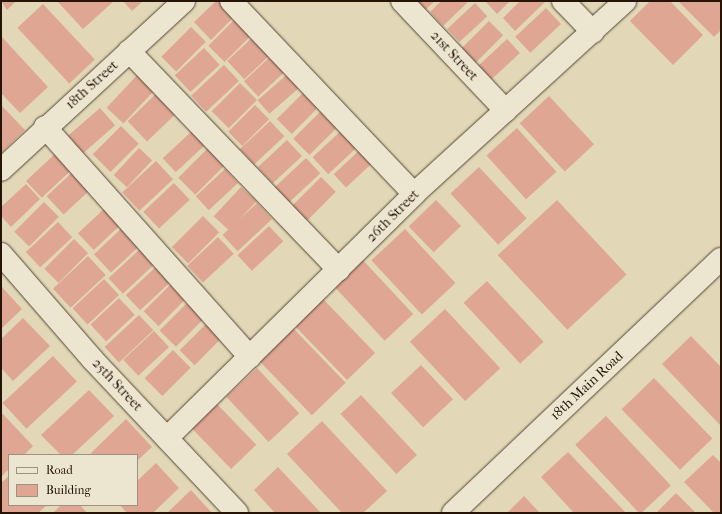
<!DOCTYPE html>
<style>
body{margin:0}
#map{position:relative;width:722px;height:514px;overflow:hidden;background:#e2d8b8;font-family:"IM FELL French Canon",serif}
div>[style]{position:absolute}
.building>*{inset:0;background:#dfa693;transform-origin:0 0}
.roads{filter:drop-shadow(0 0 1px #554532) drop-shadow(0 0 1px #554532)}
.minor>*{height:22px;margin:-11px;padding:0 11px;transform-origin:11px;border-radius:11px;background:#ece6d1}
span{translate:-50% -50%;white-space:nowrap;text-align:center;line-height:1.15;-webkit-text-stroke:3px #ece6d1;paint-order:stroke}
.street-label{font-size:14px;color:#261406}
.frame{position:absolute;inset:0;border:2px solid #261406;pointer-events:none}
.legend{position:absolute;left:8px;top:454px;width:130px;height:52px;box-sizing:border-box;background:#ece6d1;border:1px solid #9d9280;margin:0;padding:5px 7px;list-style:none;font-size:12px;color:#261406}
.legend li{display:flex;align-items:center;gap:8px;height:20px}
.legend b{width:20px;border:1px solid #9d9280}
</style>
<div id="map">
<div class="building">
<i style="clip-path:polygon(1px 1px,16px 1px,7px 10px)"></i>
<i style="clip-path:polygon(57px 1px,114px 1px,83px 29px)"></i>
<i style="clip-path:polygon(123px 1px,143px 1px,132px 11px)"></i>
<i style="clip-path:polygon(216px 1px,224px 1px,237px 14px,211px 40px,194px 22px)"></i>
<i style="clip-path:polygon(416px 1px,435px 1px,425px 10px)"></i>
<i style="clip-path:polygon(441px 1px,469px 1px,443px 26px,430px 12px)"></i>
<i style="clip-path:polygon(485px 1px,510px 1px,497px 14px)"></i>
<i style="clip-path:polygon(520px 1px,545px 2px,515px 31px,503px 18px)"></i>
<i style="clip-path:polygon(650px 1px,670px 1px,703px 35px,673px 65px,630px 21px)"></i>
<i style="clip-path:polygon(678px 1px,721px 1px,721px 30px,714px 37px)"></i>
<i style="left:475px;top:3px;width:18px;height:38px;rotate:47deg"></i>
<i style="left:43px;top:4px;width:76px;height:35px;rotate:47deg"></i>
<i style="left:546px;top:8px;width:22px;height:42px;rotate:47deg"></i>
<i style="left:238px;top:16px;width:23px;height:42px;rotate:45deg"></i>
<i style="left:489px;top:21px;width:20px;height:40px;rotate:45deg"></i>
<i style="left:191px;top:27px;width:21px;height:42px;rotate:45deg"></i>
<i style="left:255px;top:35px;width:25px;height:38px;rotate:47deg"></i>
<i style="clip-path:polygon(1px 36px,48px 87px,20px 113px,1px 93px)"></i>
<i style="left:507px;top:39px;width:19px;height:45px;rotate:47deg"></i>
<i style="left:204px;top:48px;width:23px;height:40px;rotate:47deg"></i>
<i style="left:271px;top:56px;width:21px;height:37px;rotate:47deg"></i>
<i style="left:224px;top:65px;width:22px;height:45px;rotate:47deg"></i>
<i style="left:140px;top:72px;width:23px;height:49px;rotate:43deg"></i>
<i style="left:290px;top:72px;width:18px;height:43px;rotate:49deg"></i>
<i style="left:240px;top:83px;width:24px;height:40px;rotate:45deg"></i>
<i style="left:308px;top:88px;width:21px;height:44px;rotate:45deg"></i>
<i style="left:160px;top:90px;width:28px;height:45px;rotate:46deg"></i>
<i style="left:549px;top:96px;width:66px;height:40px;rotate:47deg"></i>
<i style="clip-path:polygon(1px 105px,25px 130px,1px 153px)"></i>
<i style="left:255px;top:105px;width:20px;height:38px;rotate:45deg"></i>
<i style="left:325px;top:107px;width:23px;height:45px;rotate:45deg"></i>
<i style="left:100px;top:108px;width:23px;height:42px;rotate:49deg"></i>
<i style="left:270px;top:121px;width:21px;height:41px;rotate:47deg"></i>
<i style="left:121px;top:126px;width:25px;height:40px;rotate:45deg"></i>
<i style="left:344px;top:128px;width:23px;height:43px;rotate:47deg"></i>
<i style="left:517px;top:128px;width:59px;height:41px;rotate:48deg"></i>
<i style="left:192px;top:131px;width:19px;height:40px;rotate:47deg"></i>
<i style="left:287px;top:140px;width:22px;height:40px;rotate:47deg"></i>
<i style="left:363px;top:147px;width:18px;height:40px;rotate:47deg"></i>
<i style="left:139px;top:148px;width:18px;height:37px;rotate:43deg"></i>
<i style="left:208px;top:148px;width:24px;height:42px;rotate:45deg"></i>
<i style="left:56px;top:153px;width:23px;height:41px;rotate:47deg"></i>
<i style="left:306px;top:158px;width:21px;height:48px;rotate:47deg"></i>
<i style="left:156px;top:161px;width:25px;height:46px;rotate:47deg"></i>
<i style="left:78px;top:167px;width:25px;height:43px;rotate:47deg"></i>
<i style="left:479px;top:167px;width:70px;height:39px;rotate:47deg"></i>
<i style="left:225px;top:169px;width:19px;height:40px;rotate:47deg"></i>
<i style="left:321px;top:177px;width:21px;height:45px;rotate:45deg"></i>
<i style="left:174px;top:183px;width:23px;height:42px;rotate:47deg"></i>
<i style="clip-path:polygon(26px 184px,40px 199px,11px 227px,1px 216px,1px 207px)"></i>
<i style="left:241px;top:187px;width:21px;height:40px;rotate:43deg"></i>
<i style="left:436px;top:200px;width:36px;height:38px;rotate:46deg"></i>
<i style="left:557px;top:200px;width:102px;height:81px;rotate:47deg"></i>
<i style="left:44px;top:202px;width:21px;height:42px;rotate:45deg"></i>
<i style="left:257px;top:203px;width:22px;height:47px;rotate:47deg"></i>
<i style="left:105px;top:208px;width:23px;height:37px;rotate:47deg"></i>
<i style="left:203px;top:216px;width:23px;height:44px;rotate:45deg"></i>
<i style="left:58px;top:222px;width:21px;height:44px;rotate:47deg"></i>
<i style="left:269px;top:226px;width:21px;height:43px;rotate:47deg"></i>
<i style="left:121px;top:229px;width:25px;height:37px;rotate:47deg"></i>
<i style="left:405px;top:229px;width:74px;height:46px;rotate:47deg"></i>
<i style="left:218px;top:237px;width:23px;height:42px;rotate:47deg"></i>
<i style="left:74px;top:239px;width:20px;height:42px;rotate:45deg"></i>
<i style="left:140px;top:249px;width:21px;height:43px;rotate:47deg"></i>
<i style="left:88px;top:256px;width:26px;height:48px;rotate:47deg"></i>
<i style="left:360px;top:257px;width:78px;height:39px;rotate:47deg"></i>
<i style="left:158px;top:265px;width:21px;height:44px;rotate:47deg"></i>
<i style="left:104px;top:279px;width:22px;height:43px;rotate:47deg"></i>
<i style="left:487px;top:281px;width:83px;height:32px;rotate:47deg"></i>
<i style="left:172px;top:283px;width:21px;height:40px;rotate:45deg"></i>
<i style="clip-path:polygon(1px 286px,22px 309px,1px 329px)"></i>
<i style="left:119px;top:298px;width:23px;height:39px;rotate:47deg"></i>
<i style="left:323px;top:299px;width:75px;height:39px;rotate:46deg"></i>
<i style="left:190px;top:300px;width:23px;height:43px;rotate:45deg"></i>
<i style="left:445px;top:309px;width:81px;height:48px;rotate:47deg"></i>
<i style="left:139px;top:315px;width:21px;height:47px;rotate:47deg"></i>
<i style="clip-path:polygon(23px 318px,50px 346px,13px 381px,1px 368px,1px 339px)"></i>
<i style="left:208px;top:322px;width:21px;height:40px;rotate:45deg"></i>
<i style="left:288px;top:323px;width:83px;height:47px;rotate:46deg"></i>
<i style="left:154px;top:331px;width:22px;height:42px;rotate:47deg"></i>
<i style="clip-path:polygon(691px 336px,721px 367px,721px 426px,662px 364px)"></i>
<i style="left:173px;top:350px;width:25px;height:40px;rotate:45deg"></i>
<i style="left:53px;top:356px;width:35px;height:69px;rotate:47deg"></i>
<i style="left:421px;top:365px;width:47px;height:41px;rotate:47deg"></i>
<i style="left:257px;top:368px;width:62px;height:42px;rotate:47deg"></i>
<i style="left:654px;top:378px;width:84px;height:45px;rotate:46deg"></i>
<i style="clip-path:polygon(89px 390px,114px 416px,72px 455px,61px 455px,41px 435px)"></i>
<i style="left:361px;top:395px;width:82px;height:28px;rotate:47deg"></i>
<i style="left:216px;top:403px;width:58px;height:35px;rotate:46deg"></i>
<i style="clip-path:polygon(1px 412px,33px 446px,24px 455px,9px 455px,9px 469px,1px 477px)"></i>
<i style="left:606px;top:416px;width:95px;height:42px;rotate:47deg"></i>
<i style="clip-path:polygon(126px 419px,152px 447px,137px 461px,137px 455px,93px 455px,91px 453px)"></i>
<i style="clip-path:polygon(322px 421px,387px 491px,363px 513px,342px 513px,287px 454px)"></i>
<i style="clip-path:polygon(568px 452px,626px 513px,574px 513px,541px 477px)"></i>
<i style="clip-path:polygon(713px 455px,721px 463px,721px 513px,714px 513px,684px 482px)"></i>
<i style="clip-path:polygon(156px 463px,179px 488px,153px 513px,127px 513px,120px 505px,137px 505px,137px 481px)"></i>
<i style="clip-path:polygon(278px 467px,321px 513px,275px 513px,254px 490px)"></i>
<i style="clip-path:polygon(9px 476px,9px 505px,47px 505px,38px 513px,1px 513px,1px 483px)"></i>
<i style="clip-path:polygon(191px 490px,212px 513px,167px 513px)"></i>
<i style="clip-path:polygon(676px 493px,696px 513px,656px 513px)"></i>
<i style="clip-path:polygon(524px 496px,540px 513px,507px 513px)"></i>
<i style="clip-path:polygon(61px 505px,80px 505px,87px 513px,53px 513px)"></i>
</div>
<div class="roads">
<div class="minor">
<i style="left:231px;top:1px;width:266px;rotate:46.5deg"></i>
<i style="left:402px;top:1px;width:151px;rotate:46.6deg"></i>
<i style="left:563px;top:1px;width:43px;rotate:45.9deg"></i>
<i style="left:129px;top:51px;width:303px;rotate:46.2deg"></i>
<i style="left:45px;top:127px;width:308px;rotate:48.3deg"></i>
<i style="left:1px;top:170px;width:249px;rotate:-42.7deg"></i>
<i style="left:1px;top:254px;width:140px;rotate:49deg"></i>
<i style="left:93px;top:360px;width:210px;rotate:46.7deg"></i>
<i style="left:167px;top:438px;width:347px;rotate:-44.6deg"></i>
<i style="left:414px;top:194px;width:286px;rotate:-42.4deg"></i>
<i style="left:453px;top:513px;width:369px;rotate:-43.5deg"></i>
</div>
</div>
<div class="street-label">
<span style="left:454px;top:56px;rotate:47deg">21st Street</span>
<span style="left:92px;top:85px;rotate:-42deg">18th Street</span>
<span style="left:393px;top:216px;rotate:-45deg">26th Street</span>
<span style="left:117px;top:385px;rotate:47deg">25th Street</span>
<span style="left:587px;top:386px;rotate:-43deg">18th Main Road</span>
</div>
<div class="frame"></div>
<ul class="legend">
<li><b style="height:5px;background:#ece6d1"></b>Road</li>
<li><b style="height:11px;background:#dfa693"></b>Building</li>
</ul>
</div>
